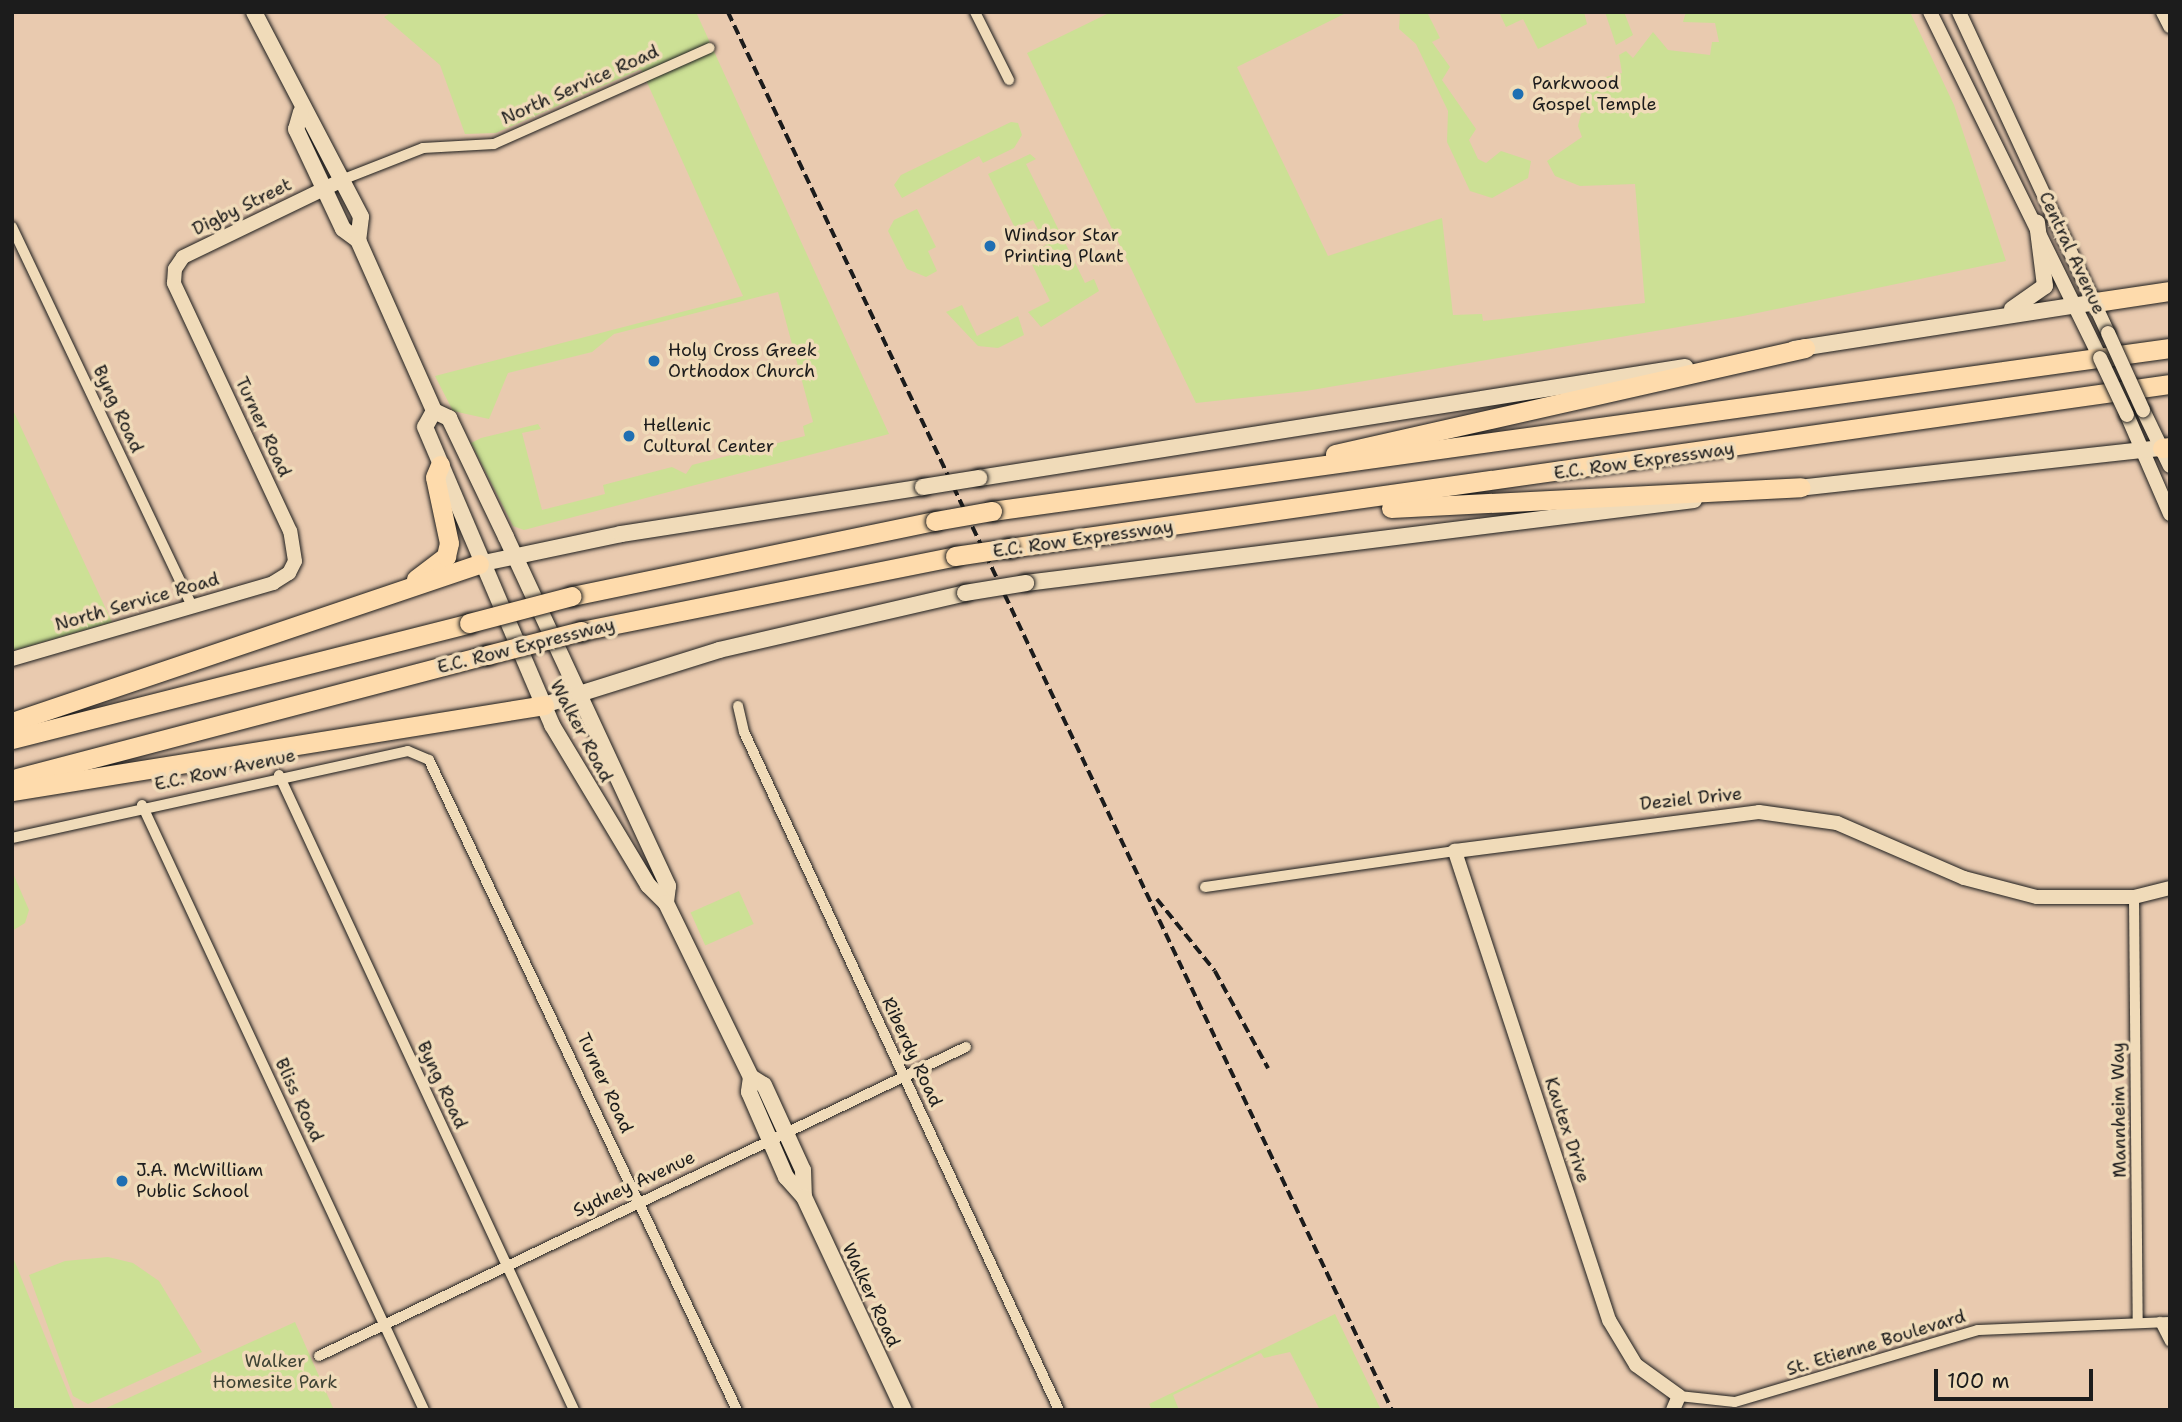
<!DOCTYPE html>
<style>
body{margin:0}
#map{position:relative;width:2182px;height:1422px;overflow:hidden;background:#e9caaf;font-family:"Shantell Sans",sans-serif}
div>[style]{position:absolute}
.green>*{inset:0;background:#cce095;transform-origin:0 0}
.roads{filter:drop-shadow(0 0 2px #1c1c1c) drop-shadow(0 0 2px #1c1c1c)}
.minor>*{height:10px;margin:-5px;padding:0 5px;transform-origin:5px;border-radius:5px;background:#f0dbb9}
.tertiary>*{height:14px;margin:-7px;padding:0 7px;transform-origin:7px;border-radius:7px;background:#f0dbb9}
.secondary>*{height:16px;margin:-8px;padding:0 8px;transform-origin:8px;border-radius:8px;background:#f0dbb9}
.motorway>*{height:19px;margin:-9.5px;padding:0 9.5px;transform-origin:9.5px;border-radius:9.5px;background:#fedbac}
.rail>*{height:3.5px;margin-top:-1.75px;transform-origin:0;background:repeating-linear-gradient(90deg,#1c1c1c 0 10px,transparent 0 15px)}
.bridges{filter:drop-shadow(0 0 2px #1c1c1c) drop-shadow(0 0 2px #1c1c1c)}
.tertiary-bridge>*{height:14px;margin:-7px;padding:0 7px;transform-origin:7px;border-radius:7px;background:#f0dbb9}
.secondary-bridge>*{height:16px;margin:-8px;padding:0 8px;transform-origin:8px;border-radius:8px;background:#f0dbb9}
.motorway-bridge>*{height:19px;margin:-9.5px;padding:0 9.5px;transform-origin:9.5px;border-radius:9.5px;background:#fedbac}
.dots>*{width:19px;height:19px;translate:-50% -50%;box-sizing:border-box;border:4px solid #f0dbb9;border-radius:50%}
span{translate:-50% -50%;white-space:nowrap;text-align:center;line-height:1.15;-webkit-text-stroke:7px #f0dbb9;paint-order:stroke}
.poi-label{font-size:18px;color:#1c1c1c}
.left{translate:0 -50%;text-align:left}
.street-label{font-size:18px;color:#1c1c1c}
.park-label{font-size:18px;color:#3f4334}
.frame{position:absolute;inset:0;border:14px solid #1c1c1c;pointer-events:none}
.scale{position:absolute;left:1934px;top:1369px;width:159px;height:32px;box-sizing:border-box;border:4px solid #1c1c1c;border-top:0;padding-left:9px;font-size:21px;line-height:24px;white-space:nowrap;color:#1c1c1c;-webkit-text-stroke:5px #f0dbb9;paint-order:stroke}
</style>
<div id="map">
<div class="green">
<i style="clip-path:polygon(392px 12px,696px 12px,889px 434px,524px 530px,513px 526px,471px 443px,481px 438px,538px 424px,541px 429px,522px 433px,542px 510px,605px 494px,603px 485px,672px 467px,686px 474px,692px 465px,805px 436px,803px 426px,813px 422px,778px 292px,614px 334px,592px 352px,508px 373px,489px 419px,453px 411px,435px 376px,743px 296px,641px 69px,496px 133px,465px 134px,440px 65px,384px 17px)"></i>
<i style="clip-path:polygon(1111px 12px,1348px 12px,1237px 67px,1328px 256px,1442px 218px,1453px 315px,1482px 314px,1483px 321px,1645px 303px,1635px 184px,1580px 186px,1555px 176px,1547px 161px,1582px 137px,1578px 126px,1589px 81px,1622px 73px,1619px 55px,1626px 51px,1633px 58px,1653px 32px,1668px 50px,1710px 55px,1712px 42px,1719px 42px,1715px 23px,1683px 22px,1686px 12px,1910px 12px,1954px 105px,2006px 261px,1743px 316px,1306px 391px,1196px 403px,1027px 53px)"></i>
<i style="clip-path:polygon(1400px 12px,1427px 12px,1440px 38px,1432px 42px,1450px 67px,1442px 80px,1476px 129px,1469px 140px,1478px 159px,1486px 163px,1501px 151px,1531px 161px,1528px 178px,1492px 198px,1470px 191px,1447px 142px,1448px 111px,1416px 44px,1399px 29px)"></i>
<i style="clip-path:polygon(1499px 12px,1584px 12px,1587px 24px,1538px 49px,1523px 19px,1506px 27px)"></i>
<i style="clip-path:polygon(1605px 12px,1624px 12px,1633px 35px,1616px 45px)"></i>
<i style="clip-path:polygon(1011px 122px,1018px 123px,1022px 135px,1014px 148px,983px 163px,979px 156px,902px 198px,894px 185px,901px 175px)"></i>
<i style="clip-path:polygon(1030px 154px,1036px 159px,1026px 164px,1085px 283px,1094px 279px,1099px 291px,1041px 327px,1028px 312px,1050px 301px,1027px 254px,1046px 245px,1033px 220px,1015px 228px,988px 174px)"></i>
<i style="clip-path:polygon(917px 209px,936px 247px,928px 251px,937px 271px,926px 277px,907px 269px,888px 231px,894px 220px)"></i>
<i style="clip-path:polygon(962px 305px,977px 336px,1018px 316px,1024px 335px,998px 348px,978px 346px,946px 312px)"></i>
<i style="clip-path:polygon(12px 408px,112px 622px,12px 651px)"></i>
<i style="clip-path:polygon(12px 871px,29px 910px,25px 923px,12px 931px)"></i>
<i style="left:739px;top:891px;width:36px;height:53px;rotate:66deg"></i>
<i style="clip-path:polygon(12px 1255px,75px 1410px,12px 1410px)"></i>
<i style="clip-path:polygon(108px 1257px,133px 1263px,159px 1281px,202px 1352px,88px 1404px,73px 1396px,29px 1275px,65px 1261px)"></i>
<i style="clip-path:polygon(1335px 1314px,1381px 1410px,1320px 1410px,1290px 1352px,1264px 1358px,1261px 1353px,1173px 1395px,1179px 1410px,1152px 1410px,1149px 1404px)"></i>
<i style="clip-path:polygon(295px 1322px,334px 1410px,102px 1410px)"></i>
</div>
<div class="roads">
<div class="minor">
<i style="left:975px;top:12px;width:76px;rotate:63.4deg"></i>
<i style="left:344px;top:179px;width:85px;rotate:-21.4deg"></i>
<i style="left:423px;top:148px;width:71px;rotate:-3.2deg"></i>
<i style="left:494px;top:144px;width:236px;rotate:-24deg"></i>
<i style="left:12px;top:227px;width:420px;rotate:64.6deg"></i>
<i style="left:738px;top:706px;width:27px;rotate:77deg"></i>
<i style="left:744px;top:732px;width:748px;rotate:65.08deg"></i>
<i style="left:279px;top:775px;width:700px;rotate:65.08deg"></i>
<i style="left:142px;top:805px;width:667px;rotate:65.01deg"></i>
<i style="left:12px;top:838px;width:405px;rotate:-12.4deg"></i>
<i style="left:408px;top:751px;width:23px;rotate:23deg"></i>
<i style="left:429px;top:760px;width:719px;rotate:64.65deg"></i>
<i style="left:1205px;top:887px;width:253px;rotate:-8.2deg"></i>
<i style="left:2134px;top:897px;width:426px;rotate:89.5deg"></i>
<i style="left:2160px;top:1322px;width:22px;rotate:63deg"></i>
<i style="left:319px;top:1356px;width:717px;rotate:-25.53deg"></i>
<i style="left:1679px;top:1396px;width:56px;rotate:6.1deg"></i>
<i style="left:1735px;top:1402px;width:253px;rotate:-16.5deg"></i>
<i style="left:1978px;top:1330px;width:192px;rotate:-2.4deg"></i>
</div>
<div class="tertiary">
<i style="left:1930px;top:12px;width:386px;rotate:63.8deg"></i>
<i style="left:1959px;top:12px;width:354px;rotate:65.1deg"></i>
<i style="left:2163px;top:12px;width:16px;rotate:63deg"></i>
<i style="left:2143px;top:410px;width:62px;rotate:64.3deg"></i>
<i style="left:2127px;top:415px;width:108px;rotate:66.5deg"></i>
<i style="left:12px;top:659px;width:272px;rotate:-16.2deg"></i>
<i style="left:273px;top:583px;width:19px;rotate:-32deg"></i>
<i style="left:289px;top:573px;width:13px;rotate:-63deg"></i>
<i style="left:295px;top:561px;width:30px;rotate:-99deg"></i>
<i style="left:290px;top:531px;width:274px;rotate:-115.1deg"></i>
<i style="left:174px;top:283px;width:14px;rotate:-86deg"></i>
<i style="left:175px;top:269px;width:14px;rotate:-56deg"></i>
<i style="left:183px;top:257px;width:179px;rotate:-25.8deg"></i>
<i style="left:1673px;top:1410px;width:15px;rotate:-67deg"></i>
<i style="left:1679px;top:1396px;width:53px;rotate:-144.2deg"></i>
<i style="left:1636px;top:1365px;width:52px;rotate:-121deg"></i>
<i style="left:1609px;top:1320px;width:494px;rotate:-108.2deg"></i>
<i style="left:1455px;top:851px;width:306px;rotate:-7.3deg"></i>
<i style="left:1759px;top:812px;width:79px;rotate:8deg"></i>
<i style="left:1837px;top:823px;width:138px;rotate:23.4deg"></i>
<i style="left:1964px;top:878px;width:75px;rotate:14.6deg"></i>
<i style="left:2037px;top:897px;width:97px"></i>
<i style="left:2134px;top:897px;width:37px;rotate:-14deg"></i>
</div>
<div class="secondary">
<i style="left:254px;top:12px;width:231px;rotate:62.4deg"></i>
<i style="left:361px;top:217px;width:23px;rotate:97deg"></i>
<i style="left:301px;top:112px;width:18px;rotate:106deg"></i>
<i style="left:296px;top:129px;width:110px;rotate:64.8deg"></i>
<i style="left:343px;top:229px;width:19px;rotate:36deg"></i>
<i style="left:358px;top:240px;width:187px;rotate:66deg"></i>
<i style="left:434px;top:411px;width:17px;rotate:25deg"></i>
<i style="left:449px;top:418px;width:132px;rotate:64.4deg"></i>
<i style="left:506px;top:537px;width:385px;rotate:65.1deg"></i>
<i style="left:668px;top:886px;width:17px;rotate:97deg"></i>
<i style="left:2012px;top:309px;width:40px;rotate:-34.9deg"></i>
<i style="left:2045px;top:286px;width:64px;rotate:-97.2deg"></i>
<i style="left:1794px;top:349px;width:306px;rotate:-8.8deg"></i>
<i style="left:434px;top:411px;width:18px;rotate:119deg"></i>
<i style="left:425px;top:427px;width:324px;rotate:66.9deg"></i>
<i style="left:552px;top:725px;width:187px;rotate:59deg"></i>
<i style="left:648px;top:885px;width:25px;rotate:45deg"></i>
<i style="left:666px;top:903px;width:194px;rotate:64deg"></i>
<i style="left:751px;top:1077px;width:15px;rotate:32deg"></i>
<i style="left:764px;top:1085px;width:94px;rotate:65.4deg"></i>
<i style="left:803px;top:1170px;width:27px;rotate:88deg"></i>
<i style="left:979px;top:478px;width:715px;rotate:-8.94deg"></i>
<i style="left:1789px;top:489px;width:375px;rotate:-6.3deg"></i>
<i style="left:479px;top:564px;width:145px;rotate:-11.9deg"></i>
<i style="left:621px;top:534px;width:306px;rotate:-8.8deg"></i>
<i style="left:1026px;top:583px;width:673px;rotate:-7.08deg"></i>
<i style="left:544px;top:705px;width:183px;rotate:-17.4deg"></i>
<i style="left:719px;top:650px;width:253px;rotate:-13deg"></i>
<i style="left:751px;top:1077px;width:15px;rotate:98deg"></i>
<i style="left:749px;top:1092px;width:93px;rotate:66.5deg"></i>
<i style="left:786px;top:1177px;width:27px;rotate:48deg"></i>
<i style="left:804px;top:1197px;width:235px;rotate:64.9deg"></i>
</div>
<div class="motorway">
<i style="left:2096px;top:302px;width:75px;rotate:-8.5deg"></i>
<i style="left:2162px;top:448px;width:8px;rotate:-7deg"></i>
<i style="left:1335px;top:454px;width:482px;rotate:-12.7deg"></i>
<i style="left:1391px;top:508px;width:410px;rotate:-2.9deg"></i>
<i style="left:992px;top:511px;width:1189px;rotate:-7.88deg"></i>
<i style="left:1009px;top:548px;width:1173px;rotate:-8.04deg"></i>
<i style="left:416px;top:579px;width:38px;rotate:-37deg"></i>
<i style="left:446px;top:556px;width:13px;rotate:-77deg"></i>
<i style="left:449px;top:543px;width:67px;rotate:-102deg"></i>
<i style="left:435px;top:477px;width:13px;rotate:-67deg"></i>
<i style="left:572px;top:596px;width:371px;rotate:-11.7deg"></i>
<i style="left:581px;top:631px;width:381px;rotate:-11.3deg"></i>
<i style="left:12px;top:722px;width:493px;rotate:-18.7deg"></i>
<i style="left:12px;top:739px;width:471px;rotate:-14.2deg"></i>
<i style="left:17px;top:778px;width:486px;rotate:-14.7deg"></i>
<i style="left:12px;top:791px;width:539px;rotate:-9.18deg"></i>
</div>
</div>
<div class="rail">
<i style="left:728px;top:12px;width:1548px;rotate:64.59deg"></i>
<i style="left:1157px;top:899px;width:92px;rotate:51.1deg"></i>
<i style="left:1215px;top:971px;width:111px;rotate:61.3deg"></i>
</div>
<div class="bridges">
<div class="tertiary-bridge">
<i style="left:2108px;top:333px;width:85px;rotate:65.6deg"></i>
<i style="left:2100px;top:358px;width:63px;rotate:64.7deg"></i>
</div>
<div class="secondary-bridge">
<i style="left:923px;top:487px;width:57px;rotate:-9.1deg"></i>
<i style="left:965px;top:593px;width:62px;rotate:-9.3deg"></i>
</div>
<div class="motorway-bridge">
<i style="left:935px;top:521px;width:58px;rotate:-10deg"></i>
<i style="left:955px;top:556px;width:55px;rotate:-8.4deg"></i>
<i style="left:469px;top:623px;width:106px;rotate:-14.7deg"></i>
<i style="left:487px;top:655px;width:97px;rotate:-14.3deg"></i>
</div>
</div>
<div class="dots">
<i style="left:1518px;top:94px;background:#1f6fb2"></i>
<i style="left:990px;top:246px;background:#1f6fb2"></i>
<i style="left:654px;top:361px;background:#1f6fb2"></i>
<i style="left:629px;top:436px;background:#1f6fb2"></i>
<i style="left:122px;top:1181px;background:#1f6fb2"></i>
</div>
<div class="poi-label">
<span class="left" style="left:1532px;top:94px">Parkwood<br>Gospel Temple</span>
<span class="left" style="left:1004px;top:246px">Windsor Star<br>Printing Plant</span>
<span class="left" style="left:668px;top:361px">Holy Cross Greek<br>Orthodox Church</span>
<span class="left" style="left:643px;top:436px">Hellenic<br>Cultural Center</span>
<span class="left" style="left:136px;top:1181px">J.A. McWilliam<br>Public School</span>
</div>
<div class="street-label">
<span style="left:580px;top:85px;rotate:-24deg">North Service Road</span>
<span style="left:242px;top:207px;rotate:-26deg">Digby Street</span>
<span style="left:2072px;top:253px;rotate:65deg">Central Avenue</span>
<span style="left:118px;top:409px;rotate:65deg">Byng Road</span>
<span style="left:263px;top:427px;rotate:65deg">Turner Road</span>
<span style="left:1644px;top:461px;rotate:-8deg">E.C. Row Expressway</span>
<span style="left:1083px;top:539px;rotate:-8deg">E.C. Row Expressway</span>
<span style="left:137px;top:602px;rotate:-16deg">North Service Road</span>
<span style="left:526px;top:646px;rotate:-14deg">E.C. Row Expressway</span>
<span style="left:581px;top:731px;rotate:62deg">Walker Road</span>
<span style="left:225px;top:770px;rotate:-12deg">E.C. Row Avenue</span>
<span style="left:1691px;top:799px;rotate:-6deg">Deziel Drive</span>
<span style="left:912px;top:1052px;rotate:65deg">Riberdy Road</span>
<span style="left:605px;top:1083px;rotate:65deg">Turner Road</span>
<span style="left:442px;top:1085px;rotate:65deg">Byng Road</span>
<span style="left:299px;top:1100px;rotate:65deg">Bliss Road</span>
<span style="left:2119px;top:1110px;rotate:-91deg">Mannheim Way</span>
<span style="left:1567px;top:1130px;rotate:72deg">Kautex Drive</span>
<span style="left:634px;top:1184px;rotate:-25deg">Sydney Avenue</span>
<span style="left:871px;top:1295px;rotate:65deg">Walker Road</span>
<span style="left:1876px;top:1343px;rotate:-17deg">St. Etienne Boulevard</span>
</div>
<div class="park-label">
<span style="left:275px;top:1372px">Walker<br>Homesite Park</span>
</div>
<div class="frame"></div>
<div class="scale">100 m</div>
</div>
